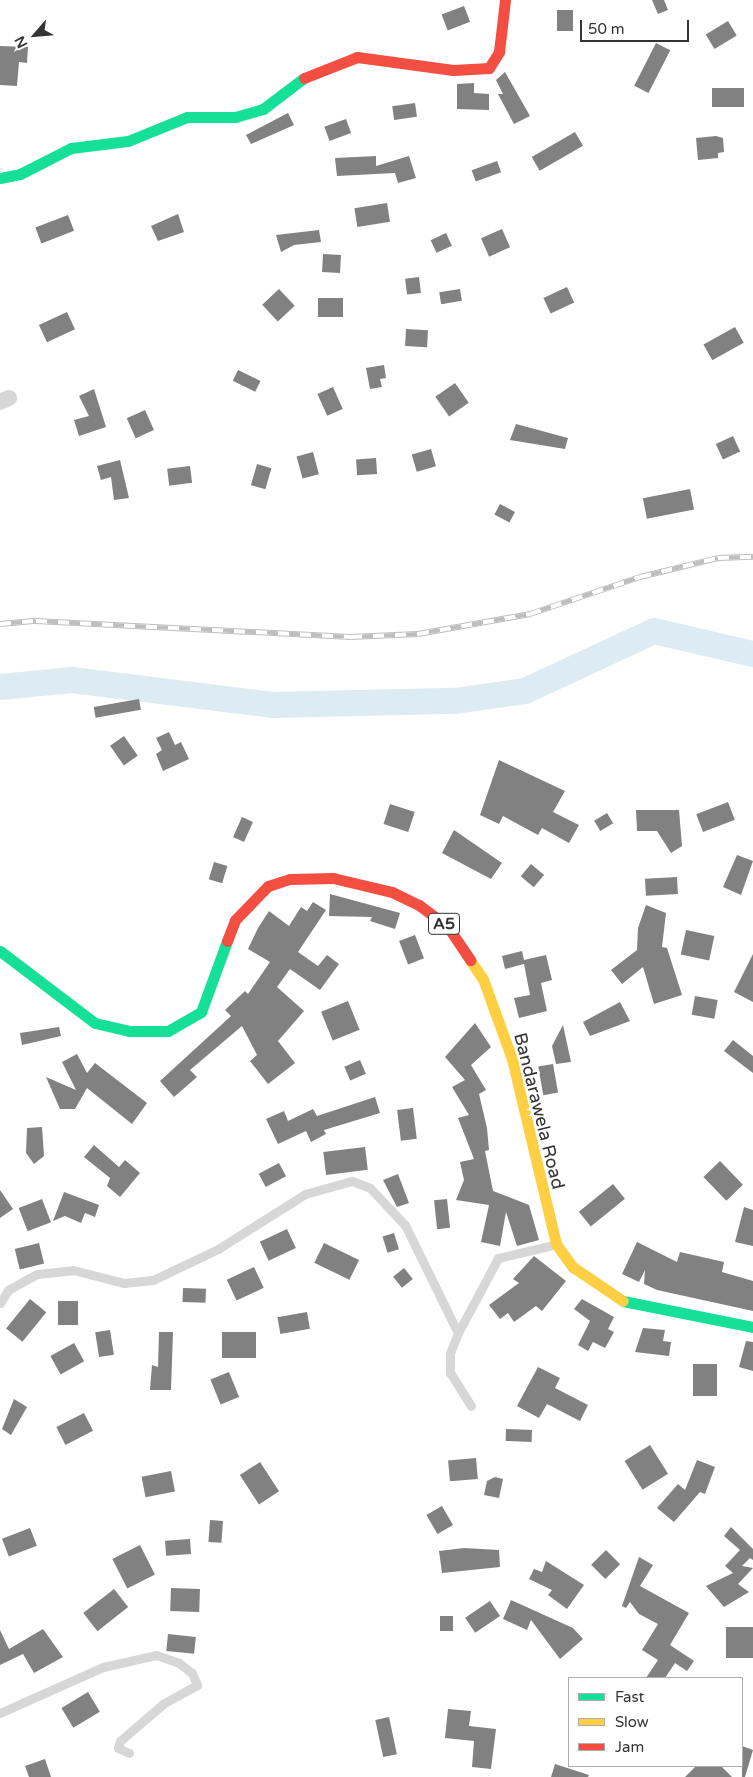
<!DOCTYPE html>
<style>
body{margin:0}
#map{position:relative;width:753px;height:1777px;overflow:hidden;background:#fff;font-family:"Varela Round",sans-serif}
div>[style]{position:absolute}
.river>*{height:26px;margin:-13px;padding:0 13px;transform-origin:13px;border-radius:13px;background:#ddebf3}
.building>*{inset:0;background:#818181;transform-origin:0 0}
.lane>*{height:9px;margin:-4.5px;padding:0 4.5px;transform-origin:4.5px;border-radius:4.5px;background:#d7d7d7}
.street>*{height:16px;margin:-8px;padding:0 8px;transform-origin:8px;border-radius:8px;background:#d7d7d7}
.fast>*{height:11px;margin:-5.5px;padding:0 5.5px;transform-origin:5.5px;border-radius:5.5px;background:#16e098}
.slow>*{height:11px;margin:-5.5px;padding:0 5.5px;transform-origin:5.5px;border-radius:5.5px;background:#ffcf43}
.jam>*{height:11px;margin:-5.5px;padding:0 5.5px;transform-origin:5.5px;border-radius:5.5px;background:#f24e42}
.rail>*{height:5.5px;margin-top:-2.75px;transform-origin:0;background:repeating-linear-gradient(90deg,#fff 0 11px,#bebebe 0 22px);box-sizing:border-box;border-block:1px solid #bebebe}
span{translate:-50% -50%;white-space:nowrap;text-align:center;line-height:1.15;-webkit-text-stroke:5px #fff;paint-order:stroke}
.shield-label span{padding:1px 4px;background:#fff;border:1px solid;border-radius:4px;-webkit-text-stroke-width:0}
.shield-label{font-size:16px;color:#333;font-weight:700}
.street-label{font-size:18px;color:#333}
.legend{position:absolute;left:568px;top:1677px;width:175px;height:90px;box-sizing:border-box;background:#fff;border:1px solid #adadad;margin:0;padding:6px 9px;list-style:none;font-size:15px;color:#333}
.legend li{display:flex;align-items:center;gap:10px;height:25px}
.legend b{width:25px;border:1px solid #adadad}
.north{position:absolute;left:10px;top:10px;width:50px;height:50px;-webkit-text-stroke:4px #fff;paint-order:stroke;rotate:243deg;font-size:14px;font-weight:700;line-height:20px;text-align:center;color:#333}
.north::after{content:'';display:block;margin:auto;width:18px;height:22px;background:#333;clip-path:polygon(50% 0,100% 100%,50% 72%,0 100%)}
.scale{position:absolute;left:580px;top:20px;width:109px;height:22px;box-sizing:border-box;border:2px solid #333;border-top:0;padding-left:6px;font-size:15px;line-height:18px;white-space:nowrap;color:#333;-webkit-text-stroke:4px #fff;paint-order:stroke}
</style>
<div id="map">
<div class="river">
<i style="left:0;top:687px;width:72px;rotate:-5.6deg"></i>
<i style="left:72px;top:680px;width:202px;rotate:7.1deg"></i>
<i style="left:272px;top:705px;width:183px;rotate:-1.3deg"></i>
<i style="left:455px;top:701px;width:71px;rotate:-8.1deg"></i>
<i style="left:525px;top:691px;width:142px;rotate:-24.9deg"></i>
<i style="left:654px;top:631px;width:102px;rotate:13.1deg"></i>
</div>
<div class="building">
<i style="clip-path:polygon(652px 0,664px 0,668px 10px,658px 14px)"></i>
<i style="left:464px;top:6px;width:17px;height:24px;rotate:69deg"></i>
<i style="left:557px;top:10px;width:16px;height:21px"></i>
<i style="left:728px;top:21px;width:17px;height:26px;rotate:59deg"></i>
<i style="left:656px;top:43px;width:16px;height:48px;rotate:27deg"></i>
<i style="clip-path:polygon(0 46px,28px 47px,27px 63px,19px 62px,17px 86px,0 85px)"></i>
<i style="clip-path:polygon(505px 72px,530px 116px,514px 124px,498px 94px,503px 94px,496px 80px)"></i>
<i style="clip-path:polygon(474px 83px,474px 93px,489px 94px,489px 110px,457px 109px,457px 84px)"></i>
<i style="left:712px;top:88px;width:32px;height:19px"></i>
<i style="left:415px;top:103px;width:14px;height:23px;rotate:82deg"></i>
<i style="clip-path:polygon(288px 113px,294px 125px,251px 144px,246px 135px)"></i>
<i style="left:346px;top:119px;width:15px;height:23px;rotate:70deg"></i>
<i style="left:575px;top:132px;width:16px;height:50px;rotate:60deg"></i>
<i style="clip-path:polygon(716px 136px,723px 138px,724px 152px,718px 153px,718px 158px,698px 160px,696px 138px)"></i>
<i style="clip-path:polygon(376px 156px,376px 166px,409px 156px,416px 178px,398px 183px,395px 173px,337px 176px,335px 158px)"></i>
<i style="left:497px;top:161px;width:12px;height:27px;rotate:70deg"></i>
<i style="left:387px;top:203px;width:19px;height:33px;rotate:81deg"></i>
<i style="clip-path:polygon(178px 214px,184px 232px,158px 241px,151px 226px)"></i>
<i style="left:68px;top:215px;width:17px;height:35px;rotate:69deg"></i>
<i style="left:502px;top:229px;width:20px;height:23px;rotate:66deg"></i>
<i style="clip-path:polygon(319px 230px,321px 242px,294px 245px,281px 252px,276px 235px)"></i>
<i style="left:446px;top:233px;width:14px;height:17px;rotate:65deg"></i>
<i style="left:323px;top:254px;width:18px;height:18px;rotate:3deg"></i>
<i style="left:419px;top:277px;width:16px;height:14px;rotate:83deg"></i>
<i style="left:567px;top:287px;width:17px;height:26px;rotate:65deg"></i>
<i style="left:279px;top:289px;width:23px;height:23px;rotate:47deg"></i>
<i style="left:460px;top:289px;width:12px;height:21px;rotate:81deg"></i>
<i style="left:343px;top:298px;width:19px;height:25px;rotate:90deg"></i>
<i style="left:67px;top:312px;width:19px;height:31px;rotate:65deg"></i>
<i style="left:735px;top:327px;width:18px;height:36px;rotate:61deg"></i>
<i style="left:406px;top:329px;width:22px;height:17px;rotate:3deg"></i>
<i style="clip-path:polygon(384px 365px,386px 378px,380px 379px,382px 387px,370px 389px,366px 368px)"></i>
<i style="left:238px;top:370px;width:25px;height:12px;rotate:26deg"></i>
<i style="left:455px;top:383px;width:24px;height:24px;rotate:55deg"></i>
<i style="left:333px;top:387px;width:24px;height:17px;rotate:66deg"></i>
<i style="clip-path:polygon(94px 389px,106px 427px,79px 436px,74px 420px,89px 416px,79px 396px)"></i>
<i style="left:145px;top:410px;width:22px;height:20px;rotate:66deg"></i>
<i style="clip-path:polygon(516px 424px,568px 438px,565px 449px,510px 440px)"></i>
<i style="left:733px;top:436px;width:17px;height:19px;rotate:65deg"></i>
<i style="left:431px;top:449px;width:18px;height:20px;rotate:74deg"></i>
<i style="left:313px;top:452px;width:23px;height:17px;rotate:75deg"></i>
<i style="left:376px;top:458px;width:16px;height:20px;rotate:86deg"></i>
<i style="clip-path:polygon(120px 460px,129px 498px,114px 500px,111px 477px,101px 480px,97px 466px)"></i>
<i style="left:257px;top:464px;width:15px;height:22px;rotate:16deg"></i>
<i style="left:190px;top:466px;width:17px;height:23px;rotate:83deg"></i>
<i style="left:690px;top:489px;width:21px;height:48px;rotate:79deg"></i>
<i style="left:500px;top:504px;width:17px;height:12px;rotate:28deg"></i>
<i style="left:139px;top:699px;width:11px;height:46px;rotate:80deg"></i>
<i style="clip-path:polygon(169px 732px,175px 745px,181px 742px,189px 759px,163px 771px,156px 754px,162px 750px,156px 738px)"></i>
<i style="left:124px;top:736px;width:24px;height:17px;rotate:55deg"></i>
<i style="clip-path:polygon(499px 760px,565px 791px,553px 812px,579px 825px,569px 843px,542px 828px,538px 835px,503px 816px,499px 824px,480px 815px)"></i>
<i style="left:728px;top:802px;width:19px;height:34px;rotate:69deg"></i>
<i style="left:390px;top:804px;width:26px;height:21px;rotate:18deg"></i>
<i style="clip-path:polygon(636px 810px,679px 810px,682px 846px,671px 853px,657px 831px,637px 831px)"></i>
<i style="left:607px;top:813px;width:12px;height:15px;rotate:59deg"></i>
<i style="left:242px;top:817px;width:12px;height:22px;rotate:24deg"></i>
<i style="clip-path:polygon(454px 830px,502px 863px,491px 879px,442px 853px)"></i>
<i style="clip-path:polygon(737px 855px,753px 861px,741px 895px,723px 887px)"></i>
<i style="left:214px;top:862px;width:14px;height:18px;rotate:17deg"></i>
<i style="left:531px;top:864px;width:17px;height:16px;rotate:40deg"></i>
<i style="left:677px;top:877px;width:17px;height:32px;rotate:87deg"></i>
<i style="clip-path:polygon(330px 894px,400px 913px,395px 929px,370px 921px,372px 917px,329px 916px)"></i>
<i style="clip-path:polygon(313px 902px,326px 910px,298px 952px,318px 966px,327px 955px,339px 964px,320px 990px,290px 969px,277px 987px,304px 1011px,278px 1041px,295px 1063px,268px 1084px,250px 1061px,257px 1055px,242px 1026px,190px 1070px,197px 1077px,174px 1097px,160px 1081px,231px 1016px,225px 1010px,245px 991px,248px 994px,270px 962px,248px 949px,258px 928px,269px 911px,289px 926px,301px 907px,307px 911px)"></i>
<i style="clip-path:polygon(646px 905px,666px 913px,662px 947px,667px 948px,682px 995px,654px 1004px,643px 967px,622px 984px,611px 970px,637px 950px,638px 928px)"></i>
<i style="left:686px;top:930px;width:29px;height:25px;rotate:12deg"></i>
<i style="left:415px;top:935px;width:25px;height:17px;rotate:69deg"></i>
<i style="clip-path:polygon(522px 951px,524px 960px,546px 955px,552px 980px,541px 983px,547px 1011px,519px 1018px,514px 998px,530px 995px,524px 964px,505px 969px,502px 956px)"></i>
<i style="clip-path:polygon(753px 954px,753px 1002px,734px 992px)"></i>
<i style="left:695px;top:996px;width:23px;height:19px;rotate:10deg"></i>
<i style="left:348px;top:1001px;width:31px;height:29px;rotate:68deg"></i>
<i style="clip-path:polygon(620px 1002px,630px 1021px,590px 1036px,583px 1022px)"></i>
<i style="clip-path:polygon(475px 1023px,491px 1047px,471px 1065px,486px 1090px,479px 1094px,487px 1128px,489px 1150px,485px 1151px,493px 1191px,529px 1205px,539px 1240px,517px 1246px,506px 1212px,500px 1246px,481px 1242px,489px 1205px,456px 1200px,464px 1180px,460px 1162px,474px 1159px,458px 1118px,469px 1115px,452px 1087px,465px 1080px,445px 1057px)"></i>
<i style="clip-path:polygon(563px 1025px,571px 1062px,556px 1064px,552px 1046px)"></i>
<i style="clip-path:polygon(59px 1027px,61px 1036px,22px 1045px,20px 1033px)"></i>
<i style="clip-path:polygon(733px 1040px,753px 1056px,753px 1073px,724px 1051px)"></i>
<i style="clip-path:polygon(77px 1054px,87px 1073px,95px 1063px,147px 1103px,132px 1124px,87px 1088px,75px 1109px,60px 1109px,46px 1077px,76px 1090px,62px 1062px)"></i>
<i style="left:360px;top:1060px;width:15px;height:17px;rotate:67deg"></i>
<i style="left:553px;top:1064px;width:29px;height:15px;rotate:80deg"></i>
<i style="clip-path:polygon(375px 1097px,380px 1113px,324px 1130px,326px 1134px,311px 1142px,306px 1131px,278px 1144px,266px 1119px,284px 1111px,288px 1121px,313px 1109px,317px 1116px)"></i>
<i style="left:413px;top:1108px;width:31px;height:16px;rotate:83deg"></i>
<i style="clip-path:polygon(42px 1127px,44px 1156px,34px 1164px,26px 1153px,27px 1128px)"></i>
<i style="clip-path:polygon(94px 1145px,119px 1167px,125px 1160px,140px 1173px,120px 1197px,107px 1186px,110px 1178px,84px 1157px)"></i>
<i style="left:365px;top:1147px;width:23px;height:42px;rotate:83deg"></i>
<i style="left:720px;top:1161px;width:33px;height:23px;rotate:46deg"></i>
<i style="left:279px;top:1163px;width:15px;height:23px;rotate:62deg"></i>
<i style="clip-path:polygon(398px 1174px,409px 1203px,397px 1207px,383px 1180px)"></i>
<i style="left:613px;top:1184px;width:19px;height:44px;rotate:51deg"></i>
<i style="clip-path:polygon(0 1190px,13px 1209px,0 1218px)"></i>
<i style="clip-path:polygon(64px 1192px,99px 1205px,95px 1217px,85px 1213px,81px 1223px,65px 1216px,53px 1221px)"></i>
<i style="left:42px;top:1199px;width:25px;height:25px;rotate:69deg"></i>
<i style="left:447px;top:1199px;width:29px;height:13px;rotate:84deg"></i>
<i style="clip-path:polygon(744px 1207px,753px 1210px,753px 1246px,735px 1242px)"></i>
<i style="left:287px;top:1229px;width:21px;height:30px;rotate:65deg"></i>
<i style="left:394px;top:1233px;width:17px;height:12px;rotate:73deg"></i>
<i style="clip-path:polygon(637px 1242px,677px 1262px,680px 1252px,724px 1262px,722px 1272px,753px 1281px,753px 1311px,657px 1290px,644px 1284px,645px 1270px,639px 1282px,622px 1274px)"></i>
<i style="left:39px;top:1243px;width:21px;height:25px;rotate:76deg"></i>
<i style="left:324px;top:1243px;width:39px;height:22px;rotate:26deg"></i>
<i style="clip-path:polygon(534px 1256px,566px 1281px,542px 1311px,536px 1306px,514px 1322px,508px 1313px,500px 1319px,489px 1305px,519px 1283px,513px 1279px)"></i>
<i style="left:254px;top:1267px;width:23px;height:30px;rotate:65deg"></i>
<i style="left:404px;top:1268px;width:14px;height:14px;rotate:51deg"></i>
<i style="left:183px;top:1288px;width:23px;height:14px;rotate:2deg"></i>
<i style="left:30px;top:1299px;width:21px;height:38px;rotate:39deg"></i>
<i style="clip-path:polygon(582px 1299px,614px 1317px,608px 1329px,614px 1332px,605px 1348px,593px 1342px,588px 1351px,578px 1345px,590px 1321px,574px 1309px)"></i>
<i style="left:58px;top:1301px;width:20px;height:24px"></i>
<i style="left:307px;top:1312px;width:17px;height:30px;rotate:80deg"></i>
<i style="clip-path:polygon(643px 1328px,665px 1330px,663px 1341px,671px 1342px,669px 1356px,635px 1352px)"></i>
<i style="left:110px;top:1330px;width:25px;height:15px;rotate:81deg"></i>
<i style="clip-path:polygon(159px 1332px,173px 1332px,171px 1390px,150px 1390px,152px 1365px,158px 1367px)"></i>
<i style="left:222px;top:1332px;width:34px;height:26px"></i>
<i style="clip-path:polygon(746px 1341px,753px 1342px,753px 1371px,739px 1367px)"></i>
<i style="left:74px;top:1343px;width:21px;height:27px;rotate:61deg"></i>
<i style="left:693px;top:1364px;width:24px;height:32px"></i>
<i style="clip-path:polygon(538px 1367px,560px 1378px,555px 1388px,588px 1405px,580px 1421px,547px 1404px,539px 1418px,517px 1406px)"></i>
<i style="left:229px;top:1372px;width:27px;height:20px;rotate:68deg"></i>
<i style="clip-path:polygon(14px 1399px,27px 1407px,11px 1435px,2px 1429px)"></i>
<i style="left:84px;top:1413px;width:20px;height:31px;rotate:63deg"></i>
<i style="left:506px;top:1429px;width:26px;height:12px;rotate:2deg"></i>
<i style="left:650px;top:1445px;width:34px;height:30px;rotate:58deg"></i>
<i style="left:476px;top:1458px;width:21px;height:28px;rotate:85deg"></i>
<i style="clip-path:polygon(697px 1460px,715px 1467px,705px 1494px,700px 1492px,674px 1522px,657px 1508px,678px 1484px,685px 1490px)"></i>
<i style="left:260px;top:1462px;width:35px;height:24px;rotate:57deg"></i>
<i style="left:171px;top:1471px;width:21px;height:30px;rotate:79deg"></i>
<i style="clip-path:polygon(495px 1477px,503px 1479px,499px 1498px,484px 1495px,487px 1481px)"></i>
<i style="left:442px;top:1506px;width:22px;height:18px;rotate:60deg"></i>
<i style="left:210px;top:1520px;width:13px;height:22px;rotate:4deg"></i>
<i style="clip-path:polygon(731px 1527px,753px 1549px,753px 1560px,750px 1558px,742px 1566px,753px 1568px,738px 1584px,749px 1592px,724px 1607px,706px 1586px,733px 1573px,725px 1566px,740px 1550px,724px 1536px)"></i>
<i style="left:30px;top:1528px;width:19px;height:30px;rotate:69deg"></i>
<i style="left:190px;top:1539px;width:15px;height:25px;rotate:86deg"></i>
<i style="left:140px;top:1545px;width:33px;height:31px;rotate:63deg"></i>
<i style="clip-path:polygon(464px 1548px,499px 1550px,500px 1567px,442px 1573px,439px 1551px)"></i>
<i style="left:606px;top:1550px;width:20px;height:21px;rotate:45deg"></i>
<i style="clip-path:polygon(639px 1557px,653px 1565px,640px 1586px,689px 1613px,670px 1645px,694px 1661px,687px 1671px,675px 1663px,665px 1678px,646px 1678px,658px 1660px,642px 1650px,658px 1624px,639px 1614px,630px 1602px,626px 1608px,622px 1606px)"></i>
<i style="clip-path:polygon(546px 1561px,584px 1585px,567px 1609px,548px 1595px,552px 1590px,529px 1579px,534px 1569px,542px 1572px)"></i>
<i style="left:171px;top:1588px;width:29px;height:23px;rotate:2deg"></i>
<i style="left:114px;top:1589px;width:23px;height:39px;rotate:52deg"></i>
<i style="clip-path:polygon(511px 1600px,573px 1628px,583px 1639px,560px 1659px,531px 1620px,527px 1630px,503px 1619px)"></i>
<i style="left:490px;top:1601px;width:18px;height:30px;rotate:56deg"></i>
<i style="left:440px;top:1616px;width:13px;height:15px"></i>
<i style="left:753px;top:1627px;width:31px;height:27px;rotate:90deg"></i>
<i style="clip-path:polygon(43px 1629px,63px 1657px,34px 1673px,23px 1654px,0 1665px,0 1630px,9px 1649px)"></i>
<i style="left:168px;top:1634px;width:28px;height:17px;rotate:6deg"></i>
<i style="left:88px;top:1692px;width:23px;height:31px;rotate:59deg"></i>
<i style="clip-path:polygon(448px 1709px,471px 1711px,469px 1726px,496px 1729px,491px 1769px,472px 1767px,474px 1741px,445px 1738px)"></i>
<i style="left:389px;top:1717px;width:38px;height:14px;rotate:78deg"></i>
<i style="clip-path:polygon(742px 1746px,753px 1750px,745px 1777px,742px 1777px)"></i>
<i style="clip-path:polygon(45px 1759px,51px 1777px,29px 1777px,25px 1766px)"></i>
<i style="clip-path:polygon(555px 1764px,589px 1775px,588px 1777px,551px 1777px)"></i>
<i style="clip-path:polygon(696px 1766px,721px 1766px,732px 1777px,685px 1777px)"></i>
</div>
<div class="lane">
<i style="left:0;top:1303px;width:15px;rotate:-58deg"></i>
<i style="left:8px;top:1290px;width:33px;rotate:-29deg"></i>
<i style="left:37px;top:1274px;width:36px;rotate:-6deg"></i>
<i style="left:73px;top:1270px;width:53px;rotate:14.3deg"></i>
<i style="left:124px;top:1283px;width:29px;rotate:-6deg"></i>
<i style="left:153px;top:1280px;width:72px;rotate:-25.5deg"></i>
<i style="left:218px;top:1249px;width:103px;rotate:-32.3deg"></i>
<i style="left:305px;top:1194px;width:49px;rotate:-15.5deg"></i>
<i style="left:352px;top:1181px;width:19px;rotate:21deg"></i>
<i style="left:370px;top:1188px;width:51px;rotate:46.6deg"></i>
<i style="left:405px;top:1225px;width:120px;rotate:63.9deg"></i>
<i style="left:471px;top:1406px;width:39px;rotate:-122deg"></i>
<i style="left:450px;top:1373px;width:20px;rotate:-90deg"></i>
<i style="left:450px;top:1353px;width:22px;rotate:-68deg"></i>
<i style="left:458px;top:1333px;width:85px;rotate:-61.9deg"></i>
<i style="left:498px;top:1258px;width:57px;rotate:-13.3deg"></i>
<i style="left:0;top:1713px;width:113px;rotate:-24.1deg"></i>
<i style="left:103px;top:1667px;width:54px;rotate:-12.8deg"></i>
<i style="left:156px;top:1655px;width:24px;rotate:19deg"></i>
<i style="left:179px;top:1663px;width:16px;rotate:38deg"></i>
<i style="left:192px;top:1673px;width:13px;rotate:67deg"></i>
<i style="left:197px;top:1685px;width:39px;rotate:151deg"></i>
<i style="left:163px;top:1704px;width:57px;rotate:139.3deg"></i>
<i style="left:120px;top:1741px;width:7px;rotate:106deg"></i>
<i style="left:118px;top:1748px;width:12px;rotate:24deg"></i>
</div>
<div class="street">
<i style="left:0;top:402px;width:10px;rotate:-24deg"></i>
</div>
<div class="fast">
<i style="left:0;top:178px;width:20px;rotate:-11deg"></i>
<i style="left:20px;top:174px;width:57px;rotate:-27deg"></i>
<i style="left:71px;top:148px;width:57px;rotate:-7deg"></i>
<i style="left:128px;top:141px;width:64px;rotate:-22.1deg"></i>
<i style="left:187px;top:117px;width:48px"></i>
<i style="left:235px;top:117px;width:29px;rotate:-16deg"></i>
<i style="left:263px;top:109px;width:51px;rotate:-37.1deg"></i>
<i style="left:0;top:951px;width:119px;rotate:37.2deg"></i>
<i style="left:95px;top:1023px;width:35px;rotate:13deg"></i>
<i style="left:129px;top:1031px;width:39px"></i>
<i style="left:168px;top:1031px;width:38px;rotate:-30deg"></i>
<i style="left:201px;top:1012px;width:76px;rotate:-69.9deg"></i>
<i style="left:623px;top:1301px;width:133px;rotate:11.3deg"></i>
</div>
<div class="slow">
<i style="left:470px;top:960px;width:23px;rotate:56deg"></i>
<i style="left:483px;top:979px;width:85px;rotate:70.1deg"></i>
<i style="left:512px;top:1059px;width:190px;rotate:76.6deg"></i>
<i style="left:556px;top:1244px;width:29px;rotate:54deg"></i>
<i style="left:573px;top:1267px;width:60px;rotate:34.2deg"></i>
</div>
<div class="jam">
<i style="left:304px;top:78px;width:57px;rotate:-21.6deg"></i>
<i style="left:357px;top:57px;width:97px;rotate:7.7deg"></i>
<i style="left:453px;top:70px;width:36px;rotate:-3deg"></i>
<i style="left:489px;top:68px;width:19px;rotate:-58deg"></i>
<i style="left:499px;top:52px;width:52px;rotate:-83.4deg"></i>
<i style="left:227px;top:941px;width:22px;rotate:-69deg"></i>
<i style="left:235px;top:920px;width:47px;rotate:-45.9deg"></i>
<i style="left:268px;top:886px;width:23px;rotate:-18deg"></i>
<i style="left:290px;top:879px;width:43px;rotate:-1.3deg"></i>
<i style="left:333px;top:878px;width:61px;rotate:13.3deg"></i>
<i style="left:392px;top:892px;width:30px;rotate:26deg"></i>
<i style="left:419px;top:905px;width:36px;rotate:37deg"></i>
<i style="left:448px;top:927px;width:40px;rotate:56deg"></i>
</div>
<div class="rail">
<i style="left:0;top:624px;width:36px;rotate:-5deg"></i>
<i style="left:36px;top:621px;width:315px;rotate:2.9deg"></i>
<i style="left:351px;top:637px;width:67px;rotate:-2.6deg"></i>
<i style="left:418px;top:634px;width:114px;rotate:-10.1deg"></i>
<i style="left:530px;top:614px;width:116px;rotate:-18.6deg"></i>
<i style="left:640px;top:577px;width:80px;rotate:-13.7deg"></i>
<i style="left:718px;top:558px;width:35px;rotate:-2deg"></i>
</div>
<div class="shield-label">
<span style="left:444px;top:924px">A5</span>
</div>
<div class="street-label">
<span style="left:539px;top:1111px;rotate:76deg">Bandarawela Road</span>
</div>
<ul class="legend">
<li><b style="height:6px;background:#16e098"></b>Fast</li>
<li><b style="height:6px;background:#ffcf43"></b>Slow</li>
<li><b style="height:6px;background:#f24e42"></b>Jam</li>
</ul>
<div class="north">N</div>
<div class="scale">50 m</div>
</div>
